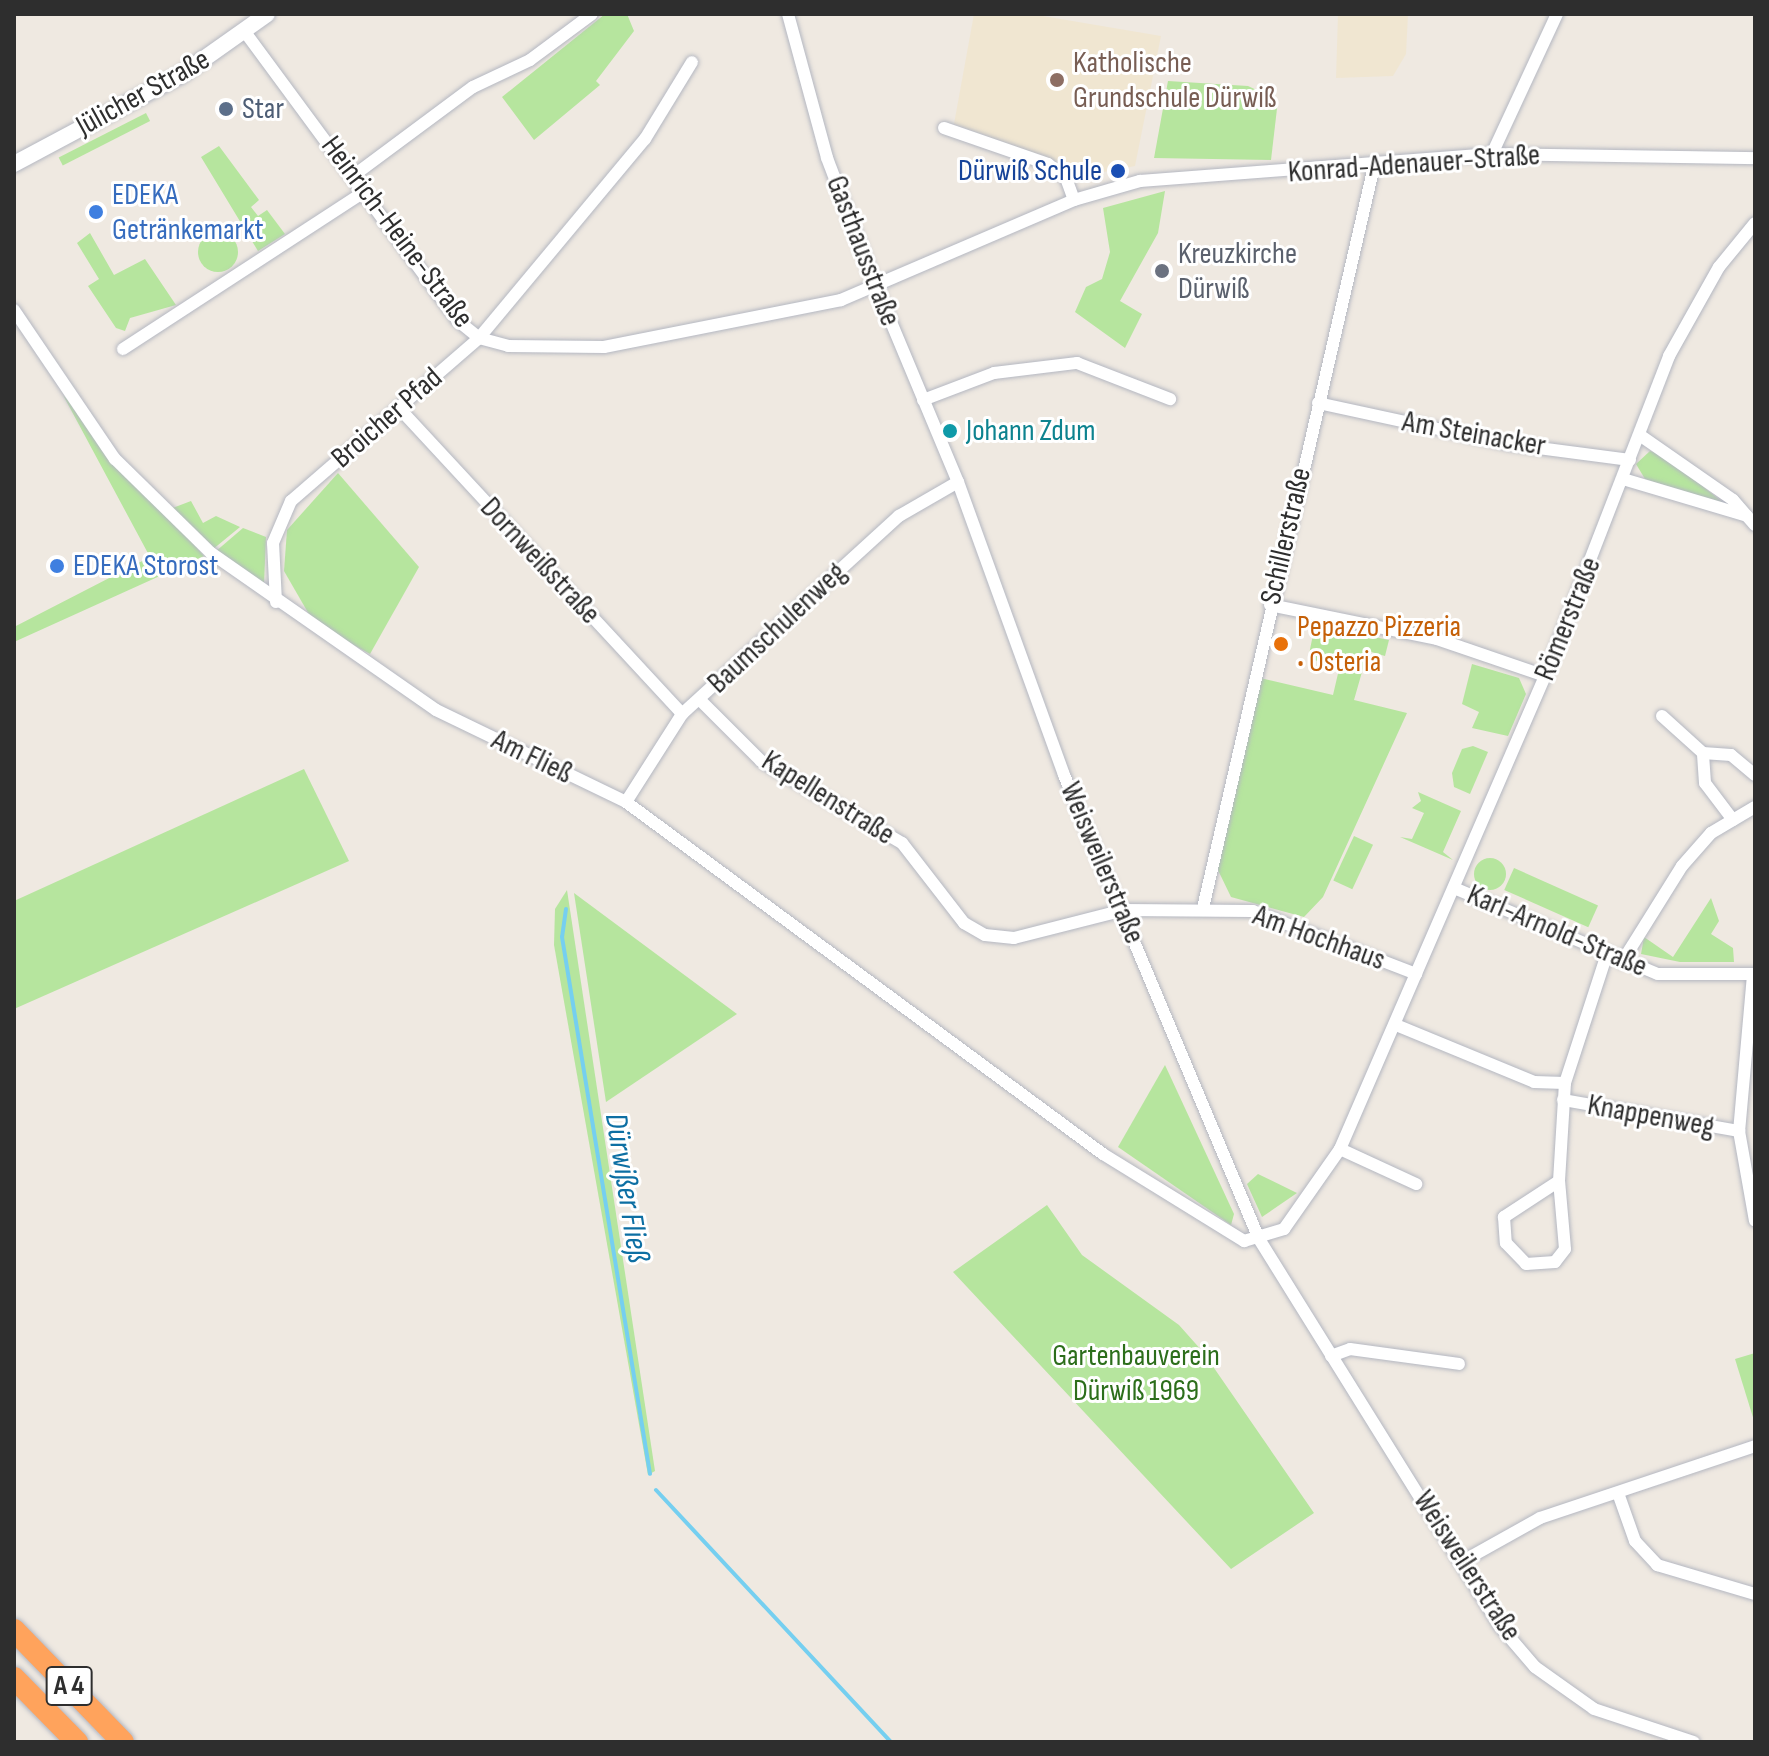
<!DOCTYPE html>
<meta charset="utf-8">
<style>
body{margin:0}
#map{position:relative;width:1769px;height:1756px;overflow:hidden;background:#efe9e1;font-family:"Sofia Sans Condensed",sans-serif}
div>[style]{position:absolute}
.education>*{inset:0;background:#f0e6d1}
.green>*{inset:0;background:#b6e59e;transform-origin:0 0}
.round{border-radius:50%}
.stream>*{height:4px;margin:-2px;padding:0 2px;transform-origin:2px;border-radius:2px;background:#75cff0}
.roads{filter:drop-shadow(0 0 2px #b4b7c1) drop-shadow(0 0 2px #b4b7c1)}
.minor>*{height:12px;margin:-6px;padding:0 6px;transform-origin:6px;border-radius:6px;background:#fff}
.tertiary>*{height:16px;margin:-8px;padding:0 8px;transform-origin:8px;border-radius:8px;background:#fff}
.motorway>*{height:22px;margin:-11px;padding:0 11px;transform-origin:11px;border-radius:11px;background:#ffa35c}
.dots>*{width:22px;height:22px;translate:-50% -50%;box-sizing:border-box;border:4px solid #fff;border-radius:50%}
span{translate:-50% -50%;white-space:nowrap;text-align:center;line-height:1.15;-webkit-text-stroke:6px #fff;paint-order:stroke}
.shield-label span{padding:2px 6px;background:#fff;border:2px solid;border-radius:6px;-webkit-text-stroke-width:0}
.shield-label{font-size:28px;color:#2e2e2e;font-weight:700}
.education-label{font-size:30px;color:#785e54}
.left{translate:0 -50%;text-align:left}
.street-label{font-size:30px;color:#2e2e2e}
.service-label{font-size:30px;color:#4e5e75}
.transit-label{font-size:30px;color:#164399}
.right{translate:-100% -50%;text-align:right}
.shop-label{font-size:30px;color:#366cbe}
.worship-label{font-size:30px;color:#5b616d}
.culture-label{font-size:30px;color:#0d838f}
.food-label{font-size:30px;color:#c56008}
.park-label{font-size:30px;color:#2c6e1b}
.water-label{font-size:32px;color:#0d6fa3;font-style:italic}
.frame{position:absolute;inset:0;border:16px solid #2e2e2e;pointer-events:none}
</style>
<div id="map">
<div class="education">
<i style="clip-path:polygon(974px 14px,1031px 14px,1161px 36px,1135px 166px,1093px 174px,954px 124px)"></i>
<i style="clip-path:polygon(1338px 14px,1408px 14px,1406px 54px,1393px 76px,1336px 78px)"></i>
</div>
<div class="green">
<i style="clip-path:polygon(605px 14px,627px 14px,634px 31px,596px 81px,600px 85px,534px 140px,502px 97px)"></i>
<i style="clip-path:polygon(1168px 81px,1248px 86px,1278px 100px,1271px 160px,1154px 158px)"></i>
<i style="left:146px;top:113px;width:9px;height:98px;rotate:63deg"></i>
<i style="clip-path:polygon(219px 146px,259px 200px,251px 207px,258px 216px,267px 210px,285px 234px,258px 251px,201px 157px)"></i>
<i style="clip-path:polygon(1165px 191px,1158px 233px,1120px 301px,1142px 314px,1125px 348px,1075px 312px,1086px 287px,1102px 279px,1110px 252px,1103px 208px)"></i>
<i class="round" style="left:198px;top:232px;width:40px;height:40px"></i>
<i style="clip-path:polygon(90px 233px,114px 275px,145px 259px,176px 305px,130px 318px,125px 331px,116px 328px,88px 286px,99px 279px,77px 243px)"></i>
<i style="clip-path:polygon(63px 395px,204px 556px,14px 642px,14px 627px,150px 557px)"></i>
<i style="clip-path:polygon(1650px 451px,1665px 456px,1726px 505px,1645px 479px,1636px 464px)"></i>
<i style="clip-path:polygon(338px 473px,419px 567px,370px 654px,314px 623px,284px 571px,287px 530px)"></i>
<i style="clip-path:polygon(191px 501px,203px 523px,216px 516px,240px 527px,212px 550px,170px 509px)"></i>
<i style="clip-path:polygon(243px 528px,266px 537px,264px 584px,215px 552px)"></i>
<i style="clip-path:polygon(1315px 625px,1389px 640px,1385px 656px,1368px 651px,1354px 700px,1407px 713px,1323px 897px,1304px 917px,1231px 897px,1216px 866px,1260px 678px,1333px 695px,1340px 665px,1308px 659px)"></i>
<i style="clip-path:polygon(1472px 664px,1519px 678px,1526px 694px,1508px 736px,1472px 728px,1479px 712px,1462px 704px)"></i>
<i style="clip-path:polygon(1473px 746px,1488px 752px,1470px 794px,1454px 787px,1452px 773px,1462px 749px)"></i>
<i style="clip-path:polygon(304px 769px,349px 861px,14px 1009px,14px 901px)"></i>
<i style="clip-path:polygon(1418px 792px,1461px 811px,1443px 852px,1453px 860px,1400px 837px,1412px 839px,1424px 813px,1412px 808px,1421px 801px)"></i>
<i style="left:1354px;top:836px;width:21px;height:49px;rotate:25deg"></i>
<i class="round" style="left:1474px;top:858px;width:32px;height:32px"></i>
<i style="left:1514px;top:868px;width:92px;height:24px;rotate:24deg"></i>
<i style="clip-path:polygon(567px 890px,655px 1471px,648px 1475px,554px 945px,555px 909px)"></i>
<i style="clip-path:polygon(574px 893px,737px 1014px,606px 1102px)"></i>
<i style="clip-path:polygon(1711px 898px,1719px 921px,1711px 934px,1733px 948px,1734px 962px,1680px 962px,1641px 954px,1644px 937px,1673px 957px)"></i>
<i style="clip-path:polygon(1165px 1065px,1234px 1214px,1231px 1225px,1118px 1147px)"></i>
<i style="clip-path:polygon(1258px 1174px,1297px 1193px,1262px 1217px,1247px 1184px)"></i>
<i style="clip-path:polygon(1047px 1205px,1082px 1255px,1179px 1325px,1203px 1352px,1314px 1513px,1231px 1569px,953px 1272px)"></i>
<i style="clip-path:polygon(1755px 1353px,1755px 1424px,1735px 1359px)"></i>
</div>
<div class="stream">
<i style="left:566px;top:909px;width:28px;rotate:98deg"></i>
<i style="left:562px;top:937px;width:544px;rotate:80.69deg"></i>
<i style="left:656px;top:1490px;width:345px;rotate:47deg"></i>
</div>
<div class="roads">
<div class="minor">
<i style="left:788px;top:14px;width:149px;rotate:74.8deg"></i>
<i style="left:827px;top:158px;width:137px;rotate:69.1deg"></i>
<i style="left:876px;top:286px;width:212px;rotate:67.3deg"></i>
<i style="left:958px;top:482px;width:312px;rotate:70.1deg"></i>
<i style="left:1064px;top:775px;width:503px;rotate:67.2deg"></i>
<i style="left:1259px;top:1239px;width:455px;rotate:58.1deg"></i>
<i style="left:1499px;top:1625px;width:55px;rotate:49.4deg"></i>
<i style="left:1535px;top:1667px;width:72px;rotate:35.4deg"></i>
<i style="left:1594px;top:1709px;width:105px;rotate:18.3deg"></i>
<i style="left:245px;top:32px;width:358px;rotate:53.6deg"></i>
<i style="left:457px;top:320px;width:28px;rotate:39deg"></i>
<i style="left:479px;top:338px;width:30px;rotate:15deg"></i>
<i style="left:508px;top:346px;width:96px;rotate:0.6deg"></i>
<i style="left:604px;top:347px;width:242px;rotate:-11.2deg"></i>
<i style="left:841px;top:300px;width:254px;rotate:-23.2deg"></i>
<i style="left:1074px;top:200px;width:69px;rotate:-16.1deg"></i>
<i style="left:1140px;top:181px;width:353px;rotate:-4.4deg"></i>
<i style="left:1492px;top:154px;width:263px;rotate:0.9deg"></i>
<i style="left:944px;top:128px;width:110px;rotate:19.1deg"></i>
<i style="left:1048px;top:164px;width:23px;rotate:38deg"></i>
<i style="left:1066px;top:178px;width:23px;rotate:70deg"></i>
<i style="left:1492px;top:154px;width:154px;rotate:-65.1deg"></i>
<i style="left:353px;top:176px;width:149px;rotate:-36.6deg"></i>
<i style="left:473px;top:87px;width:63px;rotate:-25.3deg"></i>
<i style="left:530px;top:60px;width:77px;rotate:-36.6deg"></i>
<i style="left:14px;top:310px;width:180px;rotate:55.9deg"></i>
<i style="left:115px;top:459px;width:134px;rotate:44.4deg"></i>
<i style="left:211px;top:553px;width:274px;rotate:34.9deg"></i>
<i style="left:436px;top:710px;width:211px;rotate:25.8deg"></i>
<i style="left:626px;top:802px;width:593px;rotate:36.43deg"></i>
<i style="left:1103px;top:1154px;width:166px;rotate:31.7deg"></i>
<i style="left:1244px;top:1241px;width:42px;rotate:-16.7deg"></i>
<i style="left:1284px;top:1229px;width:98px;rotate:-55deg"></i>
<i style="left:1340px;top:1149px;width:516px;rotate:-66.57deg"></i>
<i style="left:1545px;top:676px;width:343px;rotate:-68.8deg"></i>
<i style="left:1669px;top:356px;width:102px;rotate:-60.7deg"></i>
<i style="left:1719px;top:267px;width:57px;rotate:-50.7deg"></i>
<i style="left:123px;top:349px;width:288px;rotate:-33.1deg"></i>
<i style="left:923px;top:400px;width:76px;rotate:-20.8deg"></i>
<i style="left:994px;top:373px;width:84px;rotate:-6.9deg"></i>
<i style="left:1077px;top:363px;width:100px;rotate:21.2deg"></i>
<i style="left:1318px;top:403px;width:194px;rotate:12.2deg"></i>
<i style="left:1508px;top:444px;width:123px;rotate:7.5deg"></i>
<i style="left:399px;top:408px;width:417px;rotate:47.2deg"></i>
<i style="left:1641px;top:436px;width:112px;rotate:34.8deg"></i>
<i style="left:1733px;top:500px;width:33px;rotate:49deg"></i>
<i style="left:1623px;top:479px;width:129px;rotate:16.6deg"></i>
<i style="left:276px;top:602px;width:59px;rotate:-92.9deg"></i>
<i style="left:273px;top:543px;width:46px;rotate:-66.8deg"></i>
<i style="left:291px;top:501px;width:249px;rotate:-40.9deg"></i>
<i style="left:479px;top:338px;width:259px;rotate:-50.2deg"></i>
<i style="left:645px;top:139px;width:90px;rotate:-58.6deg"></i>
<i style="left:1270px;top:605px;width:170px;rotate:11.5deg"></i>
<i style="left:1437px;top:639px;width:114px;rotate:18.9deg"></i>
<i style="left:700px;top:700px;width:86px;rotate:45deg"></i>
<i style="left:761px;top:761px;width:163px;rotate:30.2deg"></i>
<i style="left:902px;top:843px;width:101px;rotate:52.2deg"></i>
<i style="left:964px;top:923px;width:24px;rotate:30deg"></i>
<i style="left:985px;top:935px;width:29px;rotate:6deg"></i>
<i style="left:1014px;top:938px;width:114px;rotate:-14.3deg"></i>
<i style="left:1124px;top:910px;width:129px;rotate:0.4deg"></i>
<i style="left:1253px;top:911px;width:175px;rotate:21.1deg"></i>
<i style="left:1662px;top:716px;width:55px;rotate:42.1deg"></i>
<i style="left:626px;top:802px;width:104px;rotate:-57.5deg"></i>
<i style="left:682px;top:714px;width:294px;rotate:-42.4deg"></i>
<i style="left:899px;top:516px;width:68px;rotate:-30deg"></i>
<i style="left:1733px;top:820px;width:46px;rotate:-127.1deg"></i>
<i style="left:1705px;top:783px;width:30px;rotate:-94deg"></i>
<i style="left:1703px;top:753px;width:28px;rotate:4deg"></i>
<i style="left:1731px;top:755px;width:31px;rotate:40deg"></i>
<i style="left:1454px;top:888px;width:221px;rotate:22.9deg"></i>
<i style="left:1658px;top:974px;width:97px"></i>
<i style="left:1203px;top:908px;width:761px;rotate:-77.02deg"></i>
<i style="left:1622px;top:962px;width:113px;rotate:-58deg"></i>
<i style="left:1682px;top:866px;width:44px;rotate:-48.7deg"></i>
<i style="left:1711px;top:833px;width:51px;rotate:-30.6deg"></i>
<i style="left:1753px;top:975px;width:157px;rotate:95.1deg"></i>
<i style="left:1739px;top:1131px;width:91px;rotate:79.9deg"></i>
<i style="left:1396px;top:1025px;width:149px;rotate:22.4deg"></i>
<i style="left:1534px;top:1082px;width:31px;rotate:2deg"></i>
<i style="left:1563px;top:1100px;width:179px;rotate:10deg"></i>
<i style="left:1340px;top:1149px;width:84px;rotate:24.7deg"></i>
<i style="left:1559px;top:1181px;width:66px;rotate:146.8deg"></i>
<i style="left:1504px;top:1217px;width:26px;rotate:86deg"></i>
<i style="left:1506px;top:1243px;width:29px;rotate:46deg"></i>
<i style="left:1526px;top:1264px;width:29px;rotate:-4deg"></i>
<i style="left:1555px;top:1262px;width:16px;rotate:-52deg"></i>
<i style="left:1565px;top:1249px;width:68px;rotate:-95deg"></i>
<i style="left:1559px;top:1181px;width:98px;rotate:-86.5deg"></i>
<i style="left:1565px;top:1083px;width:133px;rotate:-72deg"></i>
<i style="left:1331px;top:1356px;width:20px;rotate:-20deg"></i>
<i style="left:1350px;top:1349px;width:110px;rotate:7.8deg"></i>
<i style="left:1618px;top:1493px;width:51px;rotate:70.5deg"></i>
<i style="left:1635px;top:1541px;width:33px;rotate:47deg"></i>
<i style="left:1657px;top:1565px;width:102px;rotate:16.5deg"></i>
<i style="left:1463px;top:1561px;width:88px;rotate:-29.2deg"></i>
<i style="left:1540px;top:1518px;width:227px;rotate:-18.5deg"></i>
</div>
<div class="tertiary">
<i style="left:14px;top:164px;width:189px;rotate:-28.1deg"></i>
<i style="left:181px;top:75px;width:105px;rotate:-35.3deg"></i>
</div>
<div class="motorway">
<i style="left:14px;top:1630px;width:156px;rotate:45.8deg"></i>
<i style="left:14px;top:1678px;width:90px;rotate:45.5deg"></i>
</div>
</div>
<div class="dots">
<i style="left:1057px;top:80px;background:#8d6e63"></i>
<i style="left:226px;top:109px;background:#5c6f8a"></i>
<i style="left:1118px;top:171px;background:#1a4fb4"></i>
<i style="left:96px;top:212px;background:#3f7fe0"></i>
<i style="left:1162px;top:271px;background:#6b7280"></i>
<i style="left:950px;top:431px;background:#0f9aa8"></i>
<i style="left:57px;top:566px;background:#3f7fe0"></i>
<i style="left:1281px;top:644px;background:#e8710a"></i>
</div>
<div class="shield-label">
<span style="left:69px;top:1686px">A 4</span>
</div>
<div class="education-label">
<span class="left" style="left:1073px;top:80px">Katholische<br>Grundschule Dürwiß</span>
</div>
<div class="street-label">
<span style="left:143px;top:93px;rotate:-29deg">Jülicher Straße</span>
<span style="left:1414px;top:164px;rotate:-4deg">Konrad-Adenauer-Straße</span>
<span style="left:397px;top:232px;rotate:53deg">Heinrich-Heine-Straße</span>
<span style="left:863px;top:251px;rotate:69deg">Gasthausstraße</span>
<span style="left:387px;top:418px;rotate:-41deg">Broicher Pfad</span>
<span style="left:1474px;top:434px;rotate:10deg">Am Steinacker</span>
<span style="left:1286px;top:536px;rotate:-77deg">Schillerstraße</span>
<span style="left:540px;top:561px;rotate:47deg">Dornweißstraße</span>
<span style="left:1568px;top:619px;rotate:-68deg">Römerstraße</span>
<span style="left:777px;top:628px;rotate:-43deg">Baumschulenweg</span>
<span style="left:532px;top:757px;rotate:26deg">Am Fließ</span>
<span style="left:828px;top:798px;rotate:32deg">Kapellenstraße</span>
<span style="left:1102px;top:863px;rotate:67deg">Weisweilerstraße</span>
<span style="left:1557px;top:931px;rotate:23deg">Karl-Arnold-Straße</span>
<span style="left:1319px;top:938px;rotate:20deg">Am Hochhaus</span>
<span style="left:1651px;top:1116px;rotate:10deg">Knappenweg</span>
<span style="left:1467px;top:1566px;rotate:57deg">Weisweilerstraße</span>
</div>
<div class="service-label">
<span class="left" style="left:242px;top:109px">Star</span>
</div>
<div class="transit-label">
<span class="right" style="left:1102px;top:171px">Dürwiß Schule</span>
</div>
<div class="shop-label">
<span class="left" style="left:112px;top:212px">EDEKA<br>Getränkemarkt</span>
<span class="left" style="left:73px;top:566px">EDEKA Storost</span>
</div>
<div class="worship-label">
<span class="left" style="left:1178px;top:271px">Kreuzkirche<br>Dürwiß</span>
</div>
<div class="culture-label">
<span class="left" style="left:966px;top:431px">Johann Zdum</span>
</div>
<div class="food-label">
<span class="left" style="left:1297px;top:644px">Pepazzo Pizzeria<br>• Osteria</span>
</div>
<div class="park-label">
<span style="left:1136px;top:1373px">Gartenbauverein<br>Dürwiß 1969</span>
</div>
<div class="water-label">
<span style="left:626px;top:1188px;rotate:81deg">Dürwißer Fließ</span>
</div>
<div class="frame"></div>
</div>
